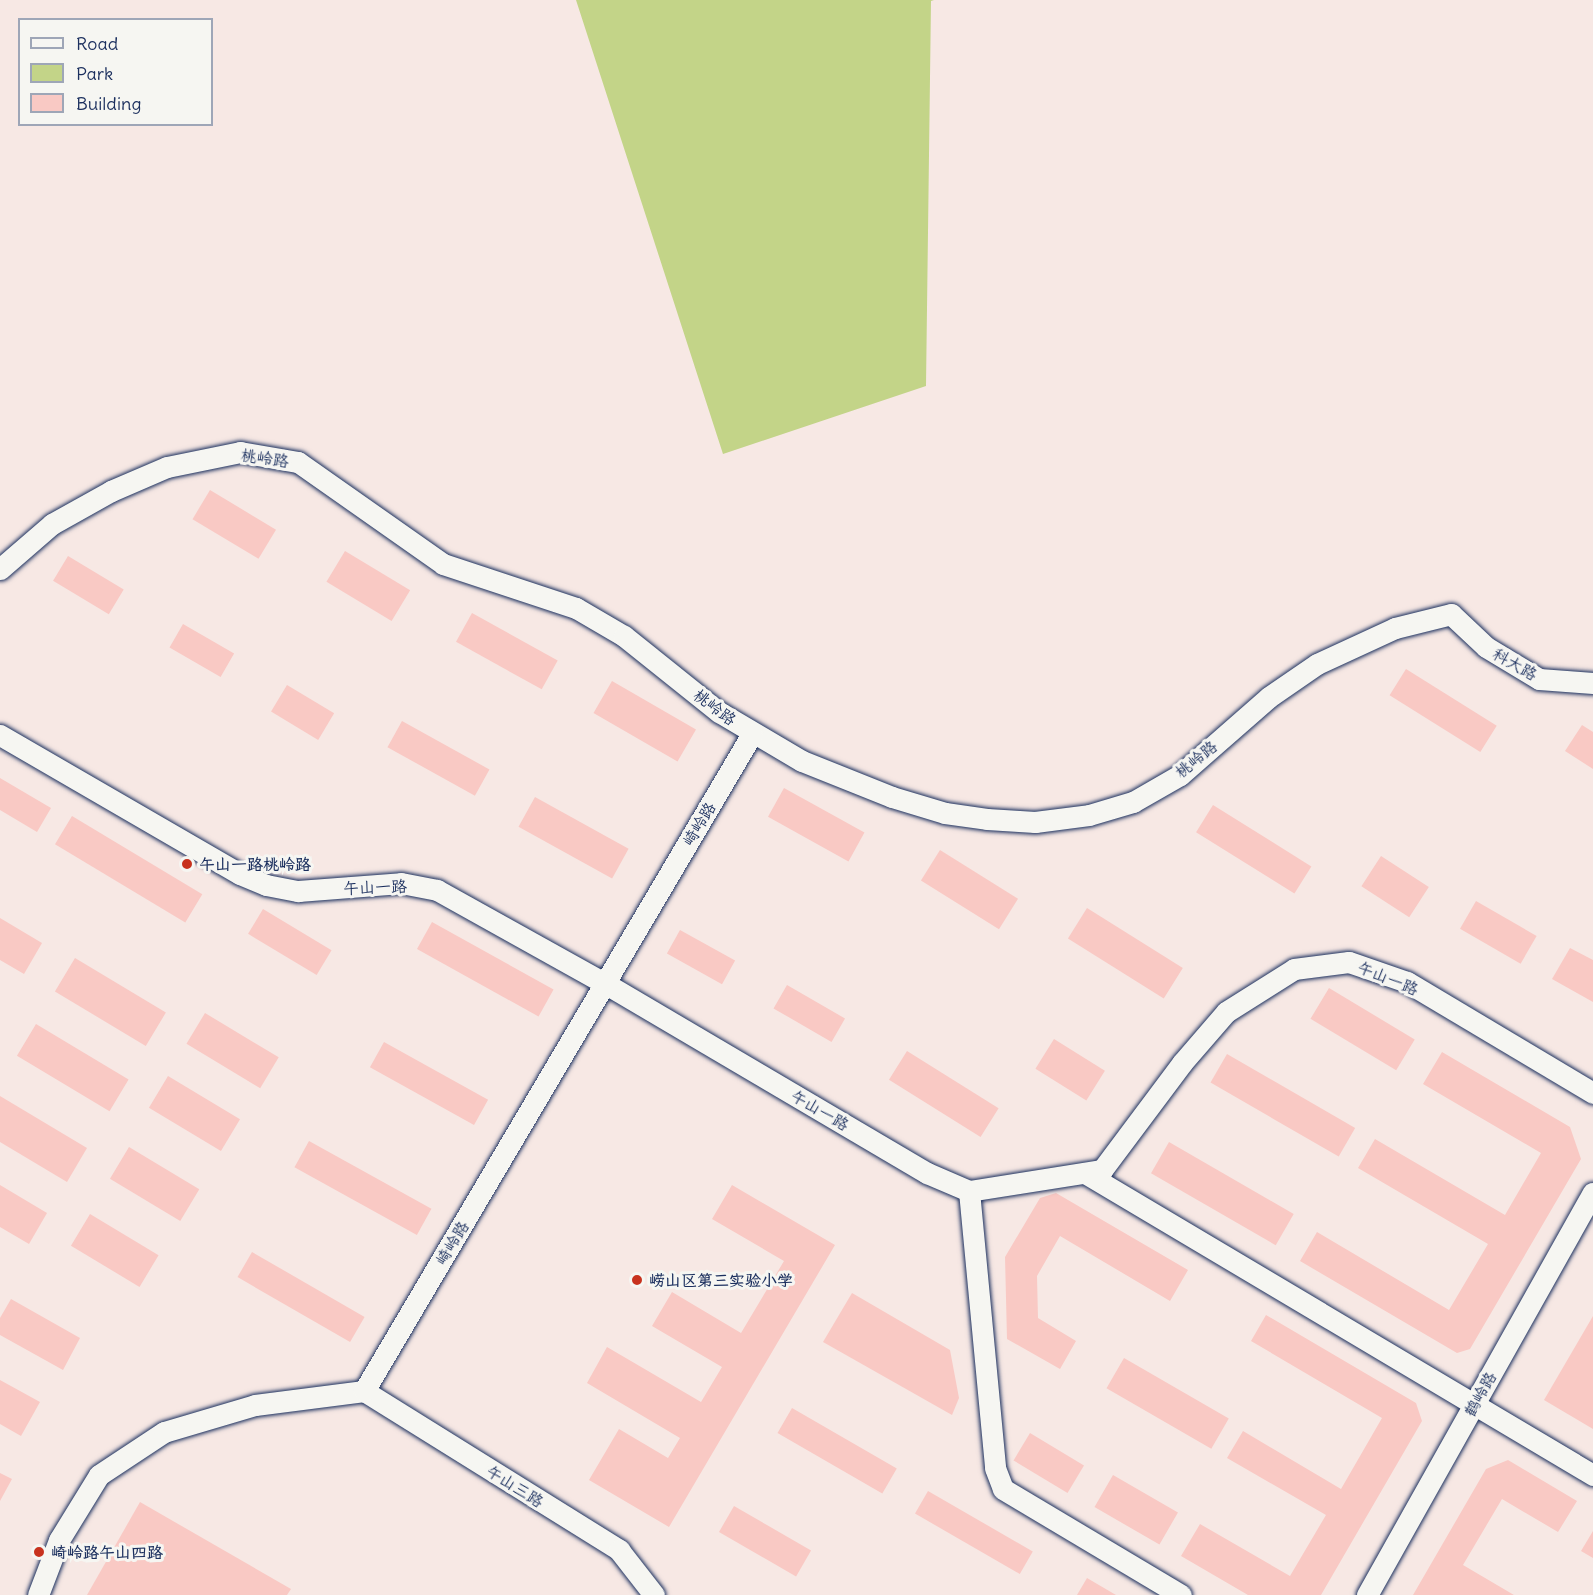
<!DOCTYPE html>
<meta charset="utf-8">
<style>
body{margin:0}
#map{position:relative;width:1593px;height:1595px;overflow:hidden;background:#f7e8e4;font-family:Delius,"LXGW WenKai TC",sans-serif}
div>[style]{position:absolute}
.green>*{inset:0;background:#c3d488}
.building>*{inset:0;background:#f9c9c4;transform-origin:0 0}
.roads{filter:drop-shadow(0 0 2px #1b2f5e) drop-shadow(0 0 2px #1b2f5e)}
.minor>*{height:21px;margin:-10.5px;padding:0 10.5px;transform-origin:10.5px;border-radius:10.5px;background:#f6f6f2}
.dots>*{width:16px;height:16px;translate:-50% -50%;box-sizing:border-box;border:3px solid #f6f6f2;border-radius:50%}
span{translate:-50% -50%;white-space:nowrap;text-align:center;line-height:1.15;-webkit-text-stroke:6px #f6f6f2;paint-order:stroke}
.street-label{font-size:16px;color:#1b2f5e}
.poi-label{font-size:16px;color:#1b2f5e;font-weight:700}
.left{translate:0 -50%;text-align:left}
.legend{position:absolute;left:18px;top:18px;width:195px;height:108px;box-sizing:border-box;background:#f6f6f2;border:2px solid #9ea6b7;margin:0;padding:8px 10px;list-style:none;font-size:18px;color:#1b2f5e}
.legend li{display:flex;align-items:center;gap:12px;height:30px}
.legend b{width:30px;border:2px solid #9ea6b7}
</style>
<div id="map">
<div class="green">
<i style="clip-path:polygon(576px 0,934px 0,931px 1px,926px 386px,723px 454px)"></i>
</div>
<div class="building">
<i style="left:210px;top:490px;width:77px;height:34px;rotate:31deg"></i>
<i style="left:345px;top:551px;width:76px;height:36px;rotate:31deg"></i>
<i style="left:68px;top:556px;width:65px;height:29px;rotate:31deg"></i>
<i style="left:472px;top:613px;width:98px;height:33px;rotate:29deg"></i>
<i style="left:183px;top:624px;width:59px;height:27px;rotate:30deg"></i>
<i style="left:1406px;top:669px;width:107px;height:31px;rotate:32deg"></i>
<i style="left:612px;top:681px;width:97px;height:37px;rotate:30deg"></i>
<i style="left:287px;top:685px;width:55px;height:31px;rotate:31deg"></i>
<i style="left:402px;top:721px;width:100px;height:30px;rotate:29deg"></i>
<i style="clip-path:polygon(1582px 725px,1593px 732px,1593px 769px,1565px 751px)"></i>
<i style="clip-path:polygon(0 778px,51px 808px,37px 832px,0 810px)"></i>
<i style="left:784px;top:788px;width:92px;height:33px;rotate:29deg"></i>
<i style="left:535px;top:797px;width:107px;height:34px;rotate:29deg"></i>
<i style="left:1213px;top:805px;width:116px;height:32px;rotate:32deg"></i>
<i style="left:72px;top:816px;width:152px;height:33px;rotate:31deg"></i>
<i style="left:940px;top:850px;width:92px;height:36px;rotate:32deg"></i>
<i style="left:1381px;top:856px;width:57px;height:36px;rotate:33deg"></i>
<i style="left:1476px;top:901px;width:70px;height:32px;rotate:30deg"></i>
<i style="left:1087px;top:908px;width:113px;height:36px;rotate:32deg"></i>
<i style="left:263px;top:909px;width:80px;height:29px;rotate:31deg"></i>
<i style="clip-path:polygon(0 918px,42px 943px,24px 974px,0 960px)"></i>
<i style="left:432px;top:922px;width:139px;height:31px;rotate:29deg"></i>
<i style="left:680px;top:930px;width:63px;height:27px;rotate:29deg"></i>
<i style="clip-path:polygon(1570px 948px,1593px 960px,1593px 1002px,1552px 979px)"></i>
<i style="left:75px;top:958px;width:106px;height:39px;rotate:31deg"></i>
<i style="left:787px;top:985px;width:67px;height:27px;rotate:30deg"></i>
<i style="left:1329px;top:988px;width:100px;height:36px;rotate:31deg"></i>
<i style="left:205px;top:1013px;width:86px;height:36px;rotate:31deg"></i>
<i style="left:36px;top:1024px;width:108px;height:37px;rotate:31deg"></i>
<i style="left:1054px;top:1039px;width:60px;height:35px;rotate:32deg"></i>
<i style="left:384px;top:1042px;width:119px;height:29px;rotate:29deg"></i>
<i style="left:907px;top:1051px;width:108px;height:34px;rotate:32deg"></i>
<i style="clip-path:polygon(1442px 1052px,1570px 1127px,1581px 1159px,1470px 1349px,1457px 1353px,1300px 1261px,1317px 1232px,1449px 1310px,1488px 1244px,1358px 1168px,1375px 1139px,1505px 1215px,1541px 1153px,1423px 1084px)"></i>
<i style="left:1227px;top:1054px;width:148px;height:33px;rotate:30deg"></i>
<i style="left:168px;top:1076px;width:84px;height:37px;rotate:31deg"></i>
<i style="clip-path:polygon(0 1096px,87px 1148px,67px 1182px,0 1142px)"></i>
<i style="left:309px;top:1141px;width:140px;height:30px;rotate:29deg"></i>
<i style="left:1169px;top:1142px;width:144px;height:36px;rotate:30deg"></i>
<i style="left:129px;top:1147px;width:82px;height:37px;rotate:31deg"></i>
<i style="clip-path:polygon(0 1185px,47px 1213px,29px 1244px,0 1227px)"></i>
<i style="clip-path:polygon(732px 1185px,835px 1245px,669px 1527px,589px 1480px,619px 1429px,668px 1458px,680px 1438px,587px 1383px,607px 1347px,701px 1402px,722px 1367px,652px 1326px,672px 1292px,741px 1333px,784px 1261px,712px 1219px)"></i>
<i style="clip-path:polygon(1056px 1193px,1188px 1270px,1170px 1301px,1060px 1236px,1037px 1276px,1038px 1318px,1076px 1341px,1060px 1369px,1007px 1339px,1005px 1257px,1040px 1198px)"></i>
<i style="left:90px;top:1214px;width:80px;height:37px;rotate:31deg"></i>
<i style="left:252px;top:1252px;width:130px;height:29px;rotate:30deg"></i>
<i style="clip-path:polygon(852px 1293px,950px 1350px,959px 1398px,952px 1415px,823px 1342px)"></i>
<i style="clip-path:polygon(11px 1299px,80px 1338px,63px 1370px,0 1335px,0 1318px)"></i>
<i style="clip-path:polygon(1266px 1315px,1416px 1403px,1422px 1421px,1321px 1595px,1248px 1595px,1181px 1556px,1200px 1524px,1290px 1576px,1326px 1515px,1227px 1458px,1243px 1431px,1341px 1489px,1382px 1418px,1251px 1341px)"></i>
<i style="clip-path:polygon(1593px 1316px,1593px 1429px,1544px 1400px)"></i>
<i style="left:1124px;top:1358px;width:121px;height:35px;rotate:30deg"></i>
<i style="clip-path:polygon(0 1380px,40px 1402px,21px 1436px,0 1424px)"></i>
<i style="left:792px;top:1408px;width:121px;height:29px;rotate:30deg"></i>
<i style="left:1030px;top:1433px;width:63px;height:32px;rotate:31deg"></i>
<i style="clip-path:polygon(1508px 1460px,1577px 1501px,1558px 1532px,1502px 1499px,1463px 1565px,1514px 1595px,1413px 1595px,1486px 1469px)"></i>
<i style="clip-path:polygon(0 1473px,12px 1479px,0 1501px)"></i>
<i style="left:1113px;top:1475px;width:75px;height:37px;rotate:30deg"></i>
<i style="left:928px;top:1491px;width:121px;height:26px;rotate:30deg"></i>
<i style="clip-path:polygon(140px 1502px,291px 1589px,287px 1595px,87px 1595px)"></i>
<i style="left:734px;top:1506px;width:89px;height:30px;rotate:30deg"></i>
<i style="clip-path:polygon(1593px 1531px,1593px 1558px,1581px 1551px)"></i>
<i style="clip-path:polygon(1087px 1578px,1116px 1595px,1077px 1595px)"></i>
</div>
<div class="roads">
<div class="minor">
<i style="left:0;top:569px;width:69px;rotate:-40.9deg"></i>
<i style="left:52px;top:524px;width:68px;rotate:-29.2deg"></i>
<i style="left:111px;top:491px;width:61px;rotate:-23.2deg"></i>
<i style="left:167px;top:467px;width:75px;rotate:-11.6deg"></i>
<i style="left:240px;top:452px;width:59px;rotate:9.8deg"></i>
<i style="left:298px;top:462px;width:177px;rotate:35.1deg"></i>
<i style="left:443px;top:564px;width:140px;rotate:18.3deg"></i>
<i style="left:576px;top:608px;width:56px;rotate:30.3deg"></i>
<i style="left:624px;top:636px;width:122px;rotate:38.7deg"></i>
<i style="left:719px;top:712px;width:96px;rotate:30.6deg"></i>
<i style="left:802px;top:761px;width:97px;rotate:21.8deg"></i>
<i style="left:892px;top:797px;width:55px;rotate:16.8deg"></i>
<i style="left:945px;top:813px;width:42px;rotate:8.1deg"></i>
<i style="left:987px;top:819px;width:48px;rotate:3.6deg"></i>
<i style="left:1035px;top:822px;width:54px;rotate:-7.4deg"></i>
<i style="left:1089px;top:815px;width:46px;rotate:-16.5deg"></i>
<i style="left:1133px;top:802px;width:54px;rotate:-29.9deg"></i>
<i style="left:1180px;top:775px;width:118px;rotate:-41.2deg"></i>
<i style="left:1269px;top:697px;width:58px;rotate:-34.5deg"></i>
<i style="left:1317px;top:664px;width:86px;rotate:-24.8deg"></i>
<i style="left:1395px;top:628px;width:58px;rotate:-14deg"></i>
<i style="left:1451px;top:614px;width:48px;rotate:43.3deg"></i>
<i style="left:1486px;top:647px;width:62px;rotate:31.1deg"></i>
<i style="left:1539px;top:679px;width:54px;rotate:4.2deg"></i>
<i style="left:0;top:735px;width:277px;rotate:30.1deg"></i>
<i style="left:240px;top:874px;width:28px;rotate:23deg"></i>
<i style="left:266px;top:885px;width:33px;rotate:11deg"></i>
<i style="left:298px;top:891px;width:103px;rotate:-4.4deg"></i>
<i style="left:401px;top:883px;width:37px;rotate:11deg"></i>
<i style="left:437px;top:890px;width:193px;rotate:29.1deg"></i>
<i style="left:606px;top:984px;width:373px;rotate:30.5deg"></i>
<i style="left:927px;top:1173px;width:46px;rotate:23.2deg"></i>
<i style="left:969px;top:1191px;width:135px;rotate:-9deg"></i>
<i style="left:1102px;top:1170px;width:134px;rotate:-53.2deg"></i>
<i style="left:1182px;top:1063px;width:67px;rotate:-49.2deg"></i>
<i style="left:1226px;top:1012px;width:80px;rotate:-32.3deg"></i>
<i style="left:1294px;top:969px;width:55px;rotate:-7.3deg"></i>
<i style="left:1349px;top:962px;width:61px;rotate:19deg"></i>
<i style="left:1407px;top:982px;width:217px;rotate:30.8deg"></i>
<i style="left:1085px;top:1173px;width:591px;rotate:30.73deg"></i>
<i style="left:969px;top:1191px;width:278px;rotate:84.6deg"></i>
<i style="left:995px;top:1468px;width:22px;rotate:69deg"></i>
<i style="left:1003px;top:1489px;width:207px;rotate:30.8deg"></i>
<i style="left:364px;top:1391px;width:301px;rotate:31.9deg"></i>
<i style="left:619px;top:1550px;width:57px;rotate:52.1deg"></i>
<i style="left:38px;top:1595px;width:59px;rotate:-69.1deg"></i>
<i style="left:59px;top:1540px;width:76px;rotate:-58.4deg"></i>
<i style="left:99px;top:1475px;width:78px;rotate:-33.5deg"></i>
<i style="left:164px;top:1432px;width:95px;rotate:-16.5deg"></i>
<i style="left:255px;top:1405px;width:110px;rotate:-7.3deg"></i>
<i style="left:364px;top:1391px;width:763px;rotate:-59.44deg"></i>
<i style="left:1367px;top:1595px;width:461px;rotate:-60.7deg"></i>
</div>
</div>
<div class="dots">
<i style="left:187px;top:864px;background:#c8321e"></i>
<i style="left:637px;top:1280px;background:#c8321e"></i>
<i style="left:39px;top:1552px;background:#c8321e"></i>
</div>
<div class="street-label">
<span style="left:265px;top:458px;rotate:8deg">桃岭路</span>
<span style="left:1515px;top:664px;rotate:29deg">科大路</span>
<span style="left:715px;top:707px;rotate:37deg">桃岭路</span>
<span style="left:1196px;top:759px;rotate:-39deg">桃岭路</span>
<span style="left:699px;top:824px;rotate:-59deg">崎岭路</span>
<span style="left:375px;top:887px;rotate:-2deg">午山一路</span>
<span style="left:1388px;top:978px;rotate:22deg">午山一路</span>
<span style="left:820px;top:1110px;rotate:30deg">午山一路</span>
<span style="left:452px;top:1243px;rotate:-59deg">崎岭路</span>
<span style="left:1480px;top:1394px;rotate:-61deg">鹤岭路</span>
<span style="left:515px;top:1486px;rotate:32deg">午山三路</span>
</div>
<div class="poi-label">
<span class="left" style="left:199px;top:864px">午山一路桃岭路</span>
<span class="left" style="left:649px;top:1280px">崂山区第三实验小学</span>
<span class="left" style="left:51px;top:1552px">崎岭路午山四路</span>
</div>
<ul class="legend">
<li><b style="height:8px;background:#f6f6f2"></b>Road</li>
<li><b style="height:16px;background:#c3d488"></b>Park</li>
<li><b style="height:16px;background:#f9c9c4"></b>Building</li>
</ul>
</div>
